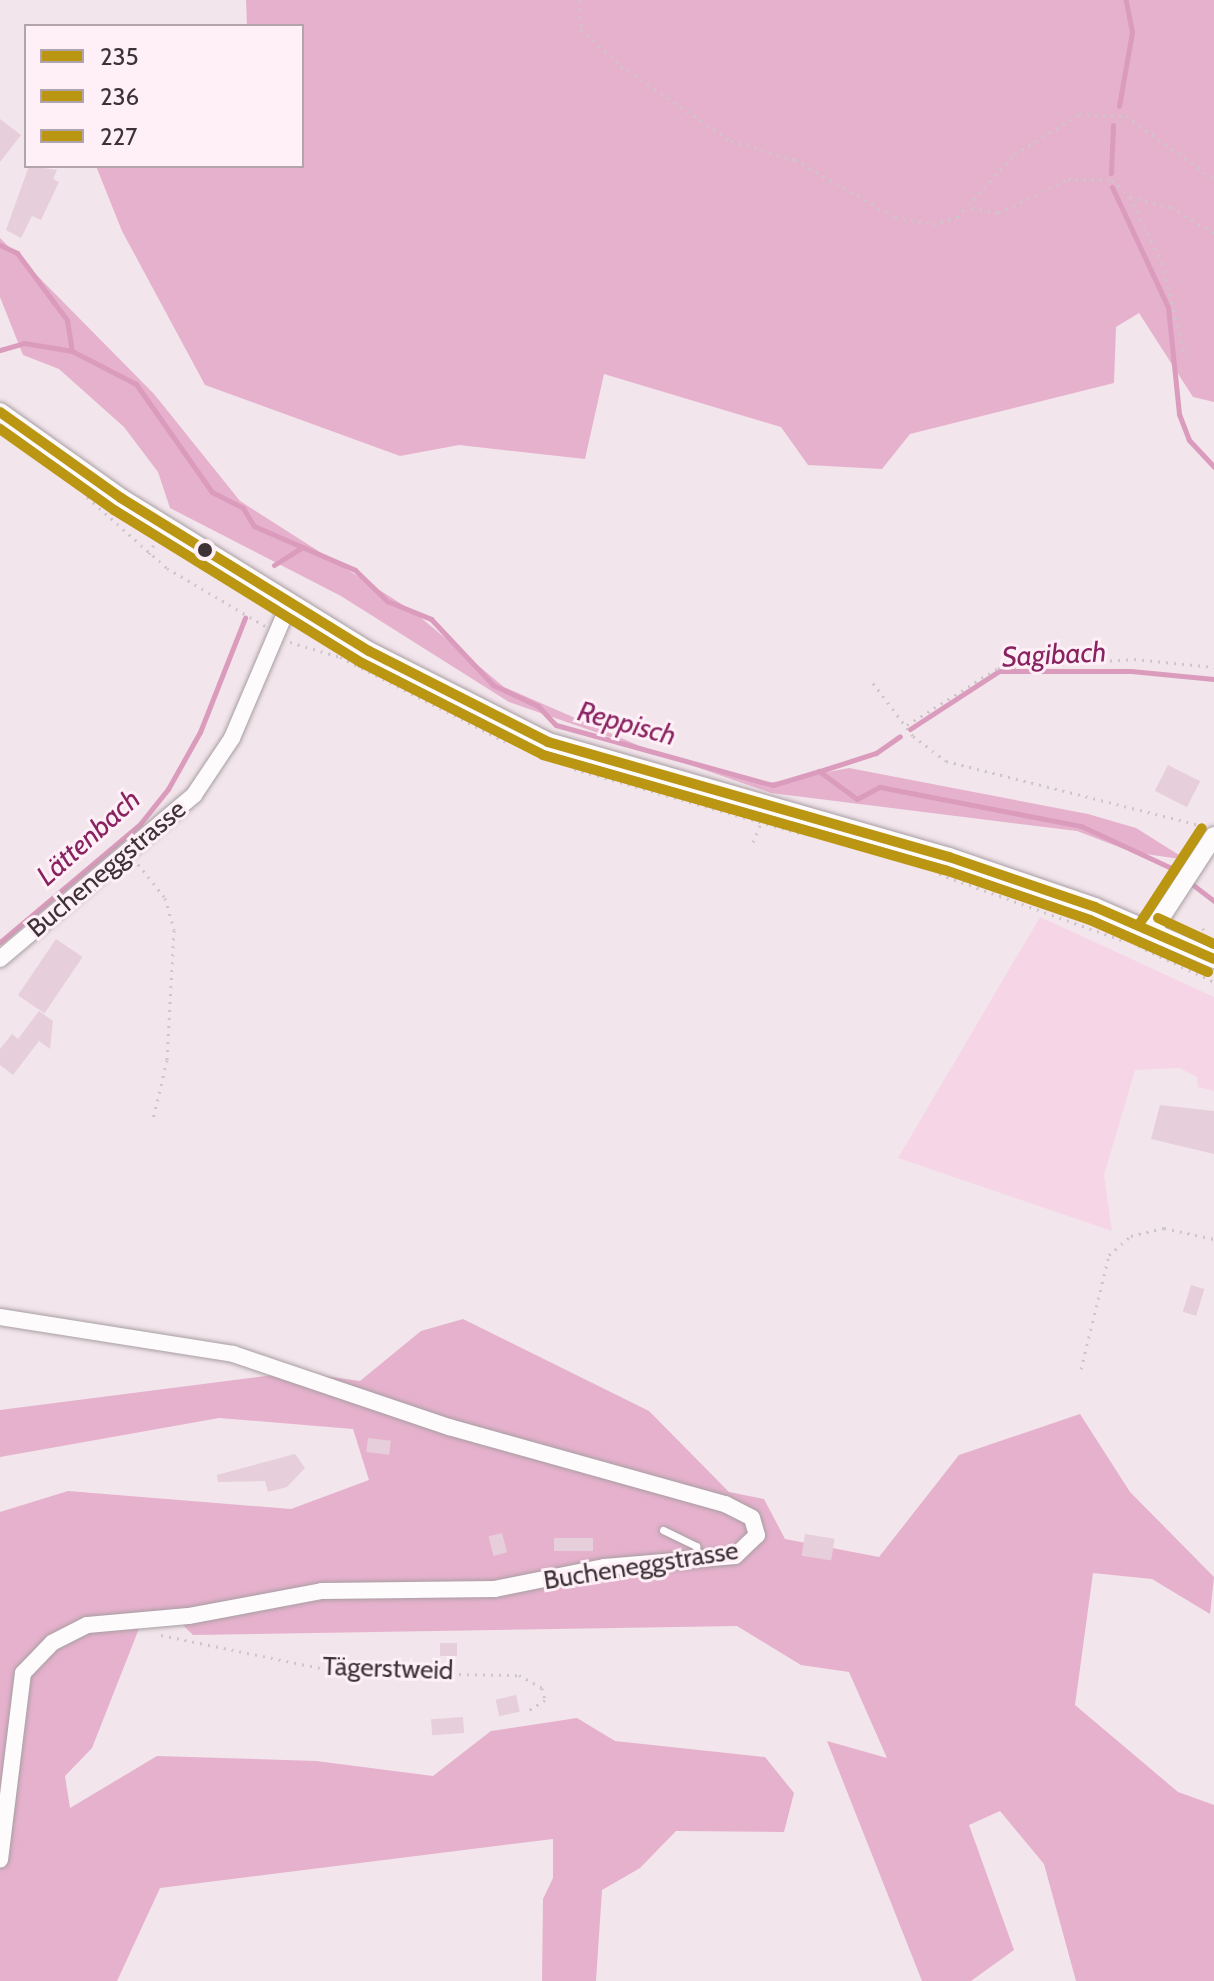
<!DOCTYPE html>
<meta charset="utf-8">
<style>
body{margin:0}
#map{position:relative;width:1214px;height:1981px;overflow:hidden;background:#f2e5eb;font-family:Cabin,sans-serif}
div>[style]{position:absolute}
.green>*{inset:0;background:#f6d6e6}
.forest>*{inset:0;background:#e6b1cd}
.stream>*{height:5px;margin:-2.5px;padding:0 2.5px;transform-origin:2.5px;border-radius:2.5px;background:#db9bbc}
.building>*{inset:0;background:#e6ceda;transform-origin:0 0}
.path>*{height:3px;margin-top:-1.5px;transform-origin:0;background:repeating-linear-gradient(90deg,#cdc7c9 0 2px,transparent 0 8px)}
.roads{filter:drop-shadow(0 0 2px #a79ea2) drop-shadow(0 0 2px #a79ea2)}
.service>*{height:7px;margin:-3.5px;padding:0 3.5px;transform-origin:3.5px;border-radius:3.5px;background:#fdfbfc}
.tertiary>*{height:16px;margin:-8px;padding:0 8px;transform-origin:8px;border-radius:8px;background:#fdfbfc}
.secondary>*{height:18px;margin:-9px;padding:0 9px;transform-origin:9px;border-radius:9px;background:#fdfbfc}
.bus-1>*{height:10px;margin:-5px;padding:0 5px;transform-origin:5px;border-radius:5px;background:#bb9613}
.bus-2>*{height:10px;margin:-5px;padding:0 5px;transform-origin:5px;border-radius:5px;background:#bb9613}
.bus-3>*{height:10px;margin:-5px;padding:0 5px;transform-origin:5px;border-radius:5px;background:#bb9613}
.dots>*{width:22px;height:22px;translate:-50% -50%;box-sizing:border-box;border:4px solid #fff0f7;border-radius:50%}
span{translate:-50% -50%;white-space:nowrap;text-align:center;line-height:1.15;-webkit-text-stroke:6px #fff0f7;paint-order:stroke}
.street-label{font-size:26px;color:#3d3337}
.water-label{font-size:28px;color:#882260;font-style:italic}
.legend{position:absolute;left:24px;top:24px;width:280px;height:144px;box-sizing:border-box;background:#fff0f7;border:2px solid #b1a4aa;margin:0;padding:10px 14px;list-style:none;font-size:24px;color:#3d3337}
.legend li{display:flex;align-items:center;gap:16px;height:40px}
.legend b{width:40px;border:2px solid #b1a4aa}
</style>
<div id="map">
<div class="green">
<i style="clip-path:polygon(1040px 917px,1214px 997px,1214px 1091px,1198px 1087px,1197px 1077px,1179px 1068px,1135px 1070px,1104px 1175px,1112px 1231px,898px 1158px)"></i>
</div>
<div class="forest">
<i style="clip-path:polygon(246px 0,1214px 0,1214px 402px,1193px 397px,1139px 313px,1116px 327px,1114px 383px,910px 434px,882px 469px,808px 465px,781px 427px,604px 374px,585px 459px,459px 445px,400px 456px,205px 385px,122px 231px,96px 166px,302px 166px,302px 26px,247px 26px)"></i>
<i style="clip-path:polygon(0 238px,154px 394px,240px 501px,414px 612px,504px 687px,642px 747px,769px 783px,849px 768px,1088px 814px,1136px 828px,1187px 860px,1132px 852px,1077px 831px,771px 793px,509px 702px,341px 596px,170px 508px,158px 472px,124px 427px,59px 369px,23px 355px,0 297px)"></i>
<i style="clip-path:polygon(463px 1319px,649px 1411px,729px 1492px,764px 1499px,785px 1539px,879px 1557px,959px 1455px,1080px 1414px,1130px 1492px,1214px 1577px,1210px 1614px,1152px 1579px,1093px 1573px,1075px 1705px,1178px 1792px,1214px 1805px,1214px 1981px,1076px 1981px,1044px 1864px,1000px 1811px,969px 1825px,1014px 1950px,971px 1981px,922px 1981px,827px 1741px,887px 1758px,849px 1672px,801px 1665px,737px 1626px,193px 1635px,182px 1624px,140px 1626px,92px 1748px,65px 1776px,70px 1808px,157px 1756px,316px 1761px,433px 1776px,491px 1731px,577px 1718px,615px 1741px,765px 1757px,794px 1793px,784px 1832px,676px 1831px,640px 1868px,602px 1890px,596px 1981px,542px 1981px,543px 1899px,553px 1878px,553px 1839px,160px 1888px,117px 1981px,0 1981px,0 1512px,68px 1491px,291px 1509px,369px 1480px,353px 1429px,219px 1418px,0 1457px,0 1410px,296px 1372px,360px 1381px,421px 1331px)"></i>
</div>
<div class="stream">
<i style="left:1119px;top:106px;width:75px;rotate:-80deg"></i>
<i style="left:1132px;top:32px;width:33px;rotate:-101deg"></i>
<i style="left:1111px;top:173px;width:48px;rotate:-87.6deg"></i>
<i style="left:1112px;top:187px;width:132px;rotate:65deg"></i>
<i style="left:1168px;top:307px;width:108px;rotate:84.1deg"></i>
<i style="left:1179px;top:414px;width:28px;rotate:69deg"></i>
<i style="left:1189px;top:440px;width:37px;rotate:47deg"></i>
<i style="left:0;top:245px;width:19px;rotate:25deg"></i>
<i style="left:17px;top:253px;width:84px;rotate:53.3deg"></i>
<i style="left:67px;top:320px;width:31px;rotate:81deg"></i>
<i style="left:72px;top:351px;width:72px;rotate:27.3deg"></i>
<i style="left:136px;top:384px;width:132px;rotate:54.9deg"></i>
<i style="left:212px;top:492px;width:35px;rotate:27deg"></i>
<i style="left:243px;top:508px;width:21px;rotate:59deg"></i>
<i style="left:254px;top:526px;width:110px;rotate:23.5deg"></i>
<i style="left:355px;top:570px;width:45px;rotate:44.1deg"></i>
<i style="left:387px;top:601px;width:48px;rotate:22.2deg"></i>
<i style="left:431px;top:619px;width:91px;rotate:46.8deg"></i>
<i style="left:493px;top:685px;width:50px;rotate:25deg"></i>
<i style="left:538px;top:706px;width:26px;rotate:47deg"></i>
<i style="left:556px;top:725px;width:225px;rotate:15.5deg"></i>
<i style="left:773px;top:785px;width:48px;rotate:-16.9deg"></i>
<i style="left:819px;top:771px;width:47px;rotate:36.4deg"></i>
<i style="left:857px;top:799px;width:26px;rotate:-28deg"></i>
<i style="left:880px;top:787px;width:205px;rotate:11deg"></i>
<i style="left:1081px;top:826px;width:99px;rotate:25deg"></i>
<i style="left:1171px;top:868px;width:54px;rotate:37.5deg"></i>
<i style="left:0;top:350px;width:25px;rotate:-16deg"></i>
<i style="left:24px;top:343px;width:49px;rotate:9.5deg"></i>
<i style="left:274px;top:565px;width:34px;rotate:-32deg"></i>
<i style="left:910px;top:729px;width:106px;rotate:-33.1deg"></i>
<i style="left:999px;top:671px;width:132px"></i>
<i style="left:1131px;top:671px;width:83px;rotate:5.5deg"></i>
<i style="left:820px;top:771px;width:59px;rotate:-17.8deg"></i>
<i style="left:876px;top:753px;width:29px;rotate:-35deg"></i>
<i style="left:0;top:942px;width:183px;rotate:-40.1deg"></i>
<i style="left:140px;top:824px;width:45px;rotate:-51.3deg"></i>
<i style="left:168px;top:789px;width:65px;rotate:-60.7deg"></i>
<i style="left:200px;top:732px;width:123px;rotate:-68.5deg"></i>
</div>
<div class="building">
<i style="clip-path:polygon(0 119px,21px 135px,0 162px)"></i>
<i style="clip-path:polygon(29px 166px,57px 170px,53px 179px,59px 182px,41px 220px,32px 216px,21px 238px,6px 230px)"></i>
<i style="left:1168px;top:765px;width:36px;height:29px;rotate:27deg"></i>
<i style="left:56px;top:939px;width:32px;height:68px;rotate:34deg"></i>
<i style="clip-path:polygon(39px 1011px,53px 1021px,50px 1049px,39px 1041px,13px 1075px,0 1065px,0 1049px,12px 1034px,18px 1039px)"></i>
<i style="clip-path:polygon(1160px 1105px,1214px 1111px,1214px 1154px,1151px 1139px)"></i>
<i style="left:1191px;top:1285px;width:14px;height:28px;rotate:17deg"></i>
<i style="left:368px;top:1438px;width:23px;height:14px;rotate:7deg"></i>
<i style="clip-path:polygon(295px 1454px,305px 1468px,287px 1487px,268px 1492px,265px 1481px,218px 1482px,217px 1475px)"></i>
<i style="left:502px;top:1533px;width:20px;height:14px;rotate:75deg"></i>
<i style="left:805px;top:1534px;width:30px;height:22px;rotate:9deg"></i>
<i style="left:554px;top:1538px;width:39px;height:13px"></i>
<i style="left:440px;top:1643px;width:17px;height:13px"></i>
<i style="left:516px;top:1695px;width:17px;height:21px;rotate:77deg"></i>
<i style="left:463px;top:1717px;width:16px;height:32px;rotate:86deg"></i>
</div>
<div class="path">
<i style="left:580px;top:0;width:29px;rotate:88deg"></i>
<i style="left:581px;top:29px;width:54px;rotate:42.8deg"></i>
<i style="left:621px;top:66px;width:133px;rotate:34.3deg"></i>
<i style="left:731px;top:141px;width:67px;rotate:16.5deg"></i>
<i style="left:795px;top:160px;width:115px;rotate:29.7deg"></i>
<i style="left:895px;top:217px;width:39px;rotate:10deg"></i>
<i style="left:933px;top:224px;width:25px;rotate:-16deg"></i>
<i style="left:957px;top:217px;width:86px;rotate:-47.4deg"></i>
<i style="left:1015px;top:154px;width:75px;rotate:-32deg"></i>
<i style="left:1079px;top:114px;width:47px;rotate:2.4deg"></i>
<i style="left:1126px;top:116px;width:108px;rotate:35.6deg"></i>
<i style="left:1130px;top:197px;width:73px;rotate:64.1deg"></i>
<i style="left:1162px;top:263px;width:97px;rotate:76.3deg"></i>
<i style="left:972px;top:208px;width:27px;rotate:10deg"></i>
<i style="left:999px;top:213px;width:77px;rotate:-26.2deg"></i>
<i style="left:1068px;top:179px;width:44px;rotate:1.3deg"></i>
<i style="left:1112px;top:180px;width:25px;rotate:43deg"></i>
<i style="left:1130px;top:197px;width:42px;rotate:13.7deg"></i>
<i style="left:1171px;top:207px;width:50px;rotate:31.2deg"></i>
<i style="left:87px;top:497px;width:107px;rotate:41.6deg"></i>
<i style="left:167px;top:568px;width:114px;rotate:30.6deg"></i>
<i style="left:149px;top:554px;width:13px;rotate:-63deg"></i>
<i style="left:290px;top:642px;width:52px;rotate:16.7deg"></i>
<i style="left:340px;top:657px;width:189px;rotate:27.1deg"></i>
<i style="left:873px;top:683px;width:66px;rotate:53deg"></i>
<i style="left:913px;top:736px;width:41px;rotate:37.1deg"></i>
<i style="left:946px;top:761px;width:261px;rotate:14.2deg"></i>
<i style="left:907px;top:725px;width:107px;rotate:-32.1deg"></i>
<i style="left:998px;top:668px;width:136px;rotate:-3.8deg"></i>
<i style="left:1134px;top:659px;width:80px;rotate:5.7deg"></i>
<i style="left:574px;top:769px;width:240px;rotate:15.9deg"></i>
<i style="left:753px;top:842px;width:21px;rotate:-67deg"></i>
<i style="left:138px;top:864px;width:43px;rotate:51.5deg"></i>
<i style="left:165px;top:898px;width:33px;rotate:74deg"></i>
<i style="left:174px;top:930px;width:130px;rotate:93.1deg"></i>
<i style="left:167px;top:1060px;width:61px;rotate:103.3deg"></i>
<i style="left:939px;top:874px;width:200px;rotate:19.9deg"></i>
<i style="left:1203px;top:928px;width:4px;rotate:76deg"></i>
<i style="left:1138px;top:946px;width:84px;rotate:25.3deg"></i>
<i style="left:1081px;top:1369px;width:117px;rotate:-76.2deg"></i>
<i style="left:1109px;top:1255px;width:29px;rotate:-41deg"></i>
<i style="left:1131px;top:1236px;width:34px;rotate:-14deg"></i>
<i style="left:1164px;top:1228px;width:51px;rotate:12.4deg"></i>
<i style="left:161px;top:1635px;width:182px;rotate:11.7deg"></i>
<i style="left:339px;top:1672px;width:180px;rotate:1deg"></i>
<i style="left:519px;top:1675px;width:26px;rotate:29deg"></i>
<i style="left:542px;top:1688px;width:12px;rotate:76deg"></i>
<i style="left:545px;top:1700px;width:24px;rotate:147deg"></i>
</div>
<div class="roads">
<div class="service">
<i style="left:663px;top:1530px;width:37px;rotate:26deg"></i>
<i style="left:696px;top:1546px;width:12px;rotate:81deg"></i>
</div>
<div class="tertiary">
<i style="left:0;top:959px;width:254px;rotate:-40.2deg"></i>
<i style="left:194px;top:795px;width:69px;rotate:-56.3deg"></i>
<i style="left:232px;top:738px;width:148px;rotate:-66.9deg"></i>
<i style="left:0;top:1317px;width:236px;rotate:9deg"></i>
<i style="left:233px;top:1354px;width:228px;rotate:18.7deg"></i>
<i style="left:449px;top:1427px;width:287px;rotate:15.6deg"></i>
<i style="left:725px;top:1504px;width:30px;rotate:27deg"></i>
<i style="left:752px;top:1518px;width:18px;rotate:74deg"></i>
<i style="left:757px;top:1535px;width:30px;rotate:136deg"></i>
<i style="left:735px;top:1556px;width:131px;rotate:175.2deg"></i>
<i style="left:604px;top:1567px;width:111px;rotate:168.6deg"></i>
<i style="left:495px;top:1589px;width:173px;rotate:179.3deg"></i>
<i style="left:322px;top:1591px;width:136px;rotate:169.4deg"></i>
<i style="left:188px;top:1616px;width:101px;rotate:174.9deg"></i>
<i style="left:87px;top:1625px;width:39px;rotate:153deg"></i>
<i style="left:52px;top:1643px;width:42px;rotate:134deg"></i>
<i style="left:23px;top:1673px;width:188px;rotate:97deg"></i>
</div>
<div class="secondary">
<i style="left:0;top:412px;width:148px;rotate:35.4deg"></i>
<i style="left:121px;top:498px;width:291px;rotate:31.7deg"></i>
<i style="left:369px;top:651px;width:201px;rotate:26.9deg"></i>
<i style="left:548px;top:742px;width:417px;rotate:16deg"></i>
<i style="left:949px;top:857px;width:154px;rotate:18.9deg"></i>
<i style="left:1095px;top:907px;width:130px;rotate:23.6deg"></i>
<i style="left:1152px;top:931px;width:113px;rotate:-56.9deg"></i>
</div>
</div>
<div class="bus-1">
<i style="left:0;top:412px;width:148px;rotate:35.4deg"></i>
<i style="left:121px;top:498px;width:291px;rotate:31.7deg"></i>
<i style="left:369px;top:651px;width:201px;rotate:26.9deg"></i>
<i style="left:548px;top:742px;width:417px;rotate:16deg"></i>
<i style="left:949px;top:857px;width:154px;rotate:18.9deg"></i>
<i style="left:1095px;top:907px;width:130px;rotate:23.6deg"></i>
</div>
<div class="bus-2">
<i style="left:0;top:429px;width:140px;rotate:35.4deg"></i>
<i style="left:114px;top:510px;width:291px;rotate:31.7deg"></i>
<i style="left:362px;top:663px;width:203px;rotate:26.9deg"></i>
<i style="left:543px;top:755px;width:418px;rotate:16deg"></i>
<i style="left:945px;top:870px;width:153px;rotate:19deg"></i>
<i style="left:1090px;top:920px;width:129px;rotate:23.8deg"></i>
</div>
<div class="bus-3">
<i style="left:1158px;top:918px;width:62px;rotate:24.9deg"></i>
<i style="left:1140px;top:923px;width:113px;rotate:-56.9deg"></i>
</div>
<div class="dots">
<i style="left:205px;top:550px;background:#3d3337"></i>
</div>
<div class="street-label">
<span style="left:107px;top:869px;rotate:-40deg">Bucheneggstrasse</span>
<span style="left:641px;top:1566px;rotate:-9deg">Bucheneggstrasse</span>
<span style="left:388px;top:1669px;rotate:2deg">Tägerstweid</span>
</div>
<div class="water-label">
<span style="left:1054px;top:654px;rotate:-3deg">Sagibach</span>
<span style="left:627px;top:723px;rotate:15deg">Reppisch</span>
<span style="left:88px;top:837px;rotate:-42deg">Lättenbach</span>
</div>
<ul class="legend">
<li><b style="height:10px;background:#bb9613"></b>235</li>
<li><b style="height:10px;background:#bb9613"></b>236</li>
<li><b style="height:10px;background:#bb9613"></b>227</li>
</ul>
</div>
